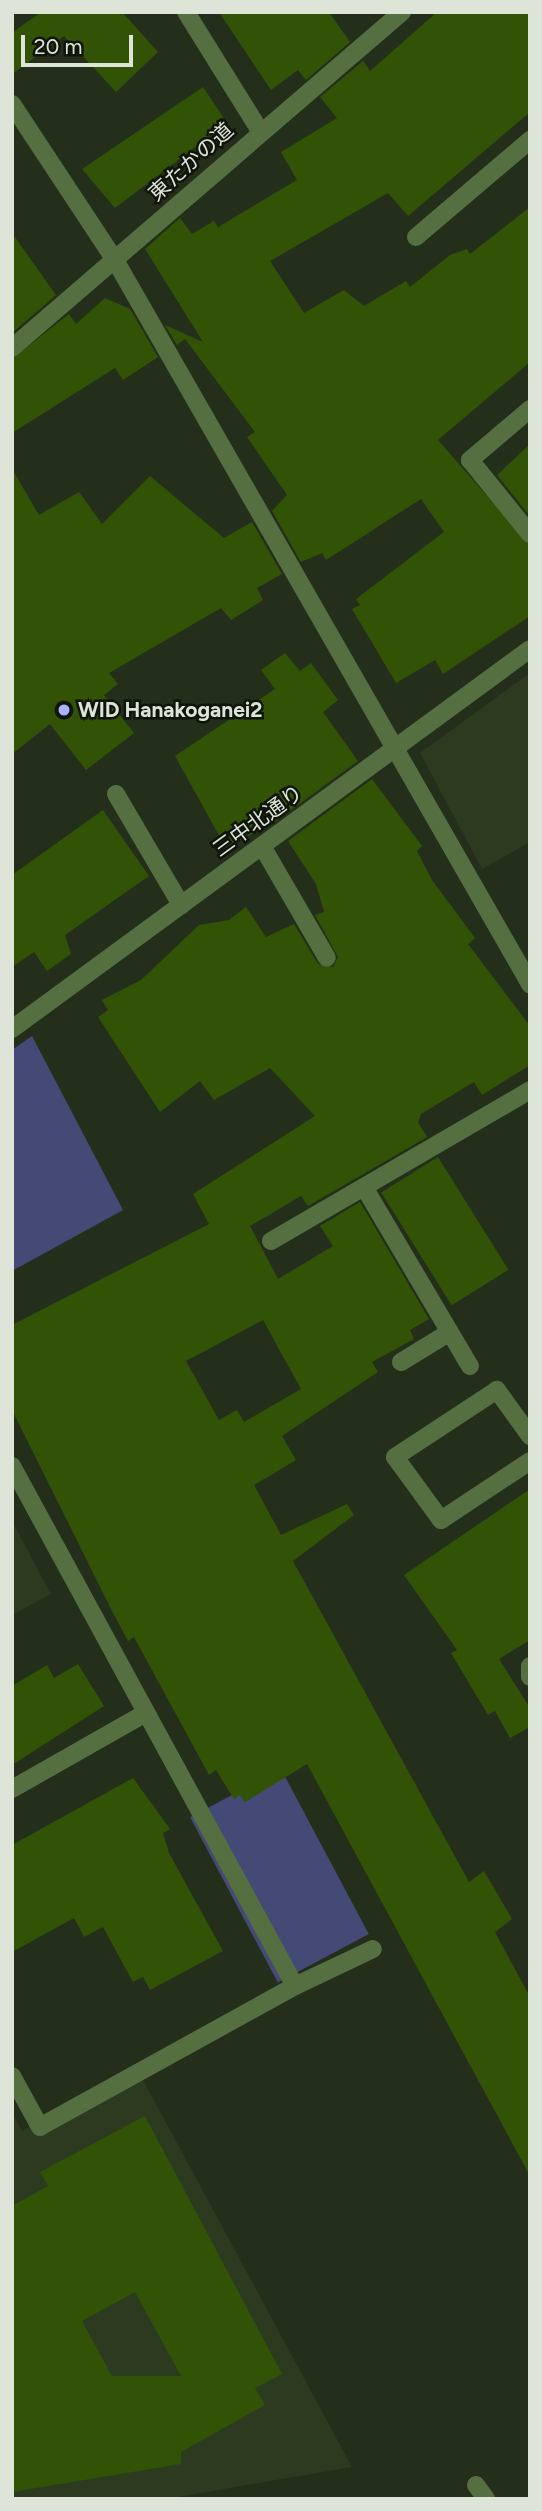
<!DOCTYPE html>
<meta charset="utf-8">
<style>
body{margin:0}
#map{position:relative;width:542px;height:2511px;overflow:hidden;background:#242f1b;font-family:Figtree,"Noto Sans JP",sans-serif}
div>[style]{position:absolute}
.built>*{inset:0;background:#2c3a20}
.green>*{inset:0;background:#454975;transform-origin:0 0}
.building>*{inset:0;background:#325206;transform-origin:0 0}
.lane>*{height:18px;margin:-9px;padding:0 9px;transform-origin:9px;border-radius:9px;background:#566f41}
.street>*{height:18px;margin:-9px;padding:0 9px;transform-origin:9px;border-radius:9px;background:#566f41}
.dots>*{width:19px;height:19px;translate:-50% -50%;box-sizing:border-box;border:4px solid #10150c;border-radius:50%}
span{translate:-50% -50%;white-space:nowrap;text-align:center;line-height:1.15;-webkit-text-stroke:5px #10150c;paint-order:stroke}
.street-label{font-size:21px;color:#dde5d8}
.poi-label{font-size:21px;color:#dde5d8;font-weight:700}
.left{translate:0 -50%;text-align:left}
.frame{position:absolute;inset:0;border:14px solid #dde5d8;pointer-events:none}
.scale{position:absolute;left:21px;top:35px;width:112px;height:32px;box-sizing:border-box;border:4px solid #dde5d8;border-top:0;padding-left:9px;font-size:21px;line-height:24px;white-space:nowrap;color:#dde5d8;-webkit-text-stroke:5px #10150c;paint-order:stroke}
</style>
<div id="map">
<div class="built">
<i style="clip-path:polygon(530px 673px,530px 842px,482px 869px,420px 753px)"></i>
<i style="clip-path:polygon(12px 1521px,51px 1594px,12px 1615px)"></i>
<i style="clip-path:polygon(136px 2067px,352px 2467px,166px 2499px,12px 2499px,12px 2113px,22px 2131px)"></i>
</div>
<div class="green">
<i style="clip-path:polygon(32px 1036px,123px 1210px,12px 1271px,12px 1050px)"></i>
<i style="left:281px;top:1769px;width:187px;height:103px;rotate:62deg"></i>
</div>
<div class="building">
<i style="clip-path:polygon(41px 12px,122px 12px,158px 52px,116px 92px,64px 36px,12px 74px,12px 33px)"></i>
<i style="clip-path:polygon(219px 12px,329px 12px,350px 42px,306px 80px,298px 70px,271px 90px)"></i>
<i style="clip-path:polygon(437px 12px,530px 12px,530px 112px,408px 216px,388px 193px,270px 261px,304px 313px,344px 290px,364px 306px,406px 281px,410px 287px,450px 255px,467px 249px,470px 254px,530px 207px,530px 362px,438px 440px,530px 545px,530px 616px,443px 674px,435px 660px,396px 683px,352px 609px,360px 605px,356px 599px,444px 532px,421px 499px,326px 560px,322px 553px,301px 562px,272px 511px,287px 495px,247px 437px,255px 432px,185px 339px,177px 345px,165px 325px,203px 342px,145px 249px,180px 218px,192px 234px,214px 221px,218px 227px,297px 180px,281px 152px,337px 118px,320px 97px,363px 61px,370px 71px)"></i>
<i style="clip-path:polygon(203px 87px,227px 123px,115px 208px,82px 169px)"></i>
<i style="clip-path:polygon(12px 233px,56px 295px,12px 333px)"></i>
<i style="clip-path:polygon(105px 298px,130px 309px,158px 357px,123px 380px,115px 368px,12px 433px,12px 359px,69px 314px,76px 324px)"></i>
<i style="clip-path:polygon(530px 444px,530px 516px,497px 475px)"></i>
<i style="clip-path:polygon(12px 469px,39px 515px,79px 492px,102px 524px,150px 476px,224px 538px,252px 522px,282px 574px,257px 588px,263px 600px,231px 620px,221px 608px,109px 673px,118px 684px,104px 695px,134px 733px,86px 770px,50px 724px,12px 754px)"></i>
<i style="clip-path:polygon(285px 653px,300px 671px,311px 663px,338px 700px,323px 712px,358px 761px,276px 821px,226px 848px,175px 756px,275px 689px,261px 670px)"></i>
<i style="clip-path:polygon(evenodd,372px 779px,422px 846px,417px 851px,432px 880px,475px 938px,468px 944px,530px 1026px,530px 1065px,482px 1095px,474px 1082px,421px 1114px,418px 1122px,427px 1137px,308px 1206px,301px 1196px,250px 1226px,278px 1279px,333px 1246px,320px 1226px,360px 1202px,429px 1319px,410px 1330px,414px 1339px,372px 1362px,378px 1372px,282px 1436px,296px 1460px,254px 1485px,281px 1535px,347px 1504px,354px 1515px,293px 1561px,469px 1882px,484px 1871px,512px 1919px,495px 1932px,530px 1997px,530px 2176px,307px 1764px,245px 1802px,240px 1795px,234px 1799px,216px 1770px,209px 1775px,134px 1637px,128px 1641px,114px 1615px,12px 1410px,12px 1325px,209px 1224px,193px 1194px,315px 1116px,270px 1068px,214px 1100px,200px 1081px,160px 1112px,98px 1017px,108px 1010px,102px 1000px,141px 980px,199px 925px,229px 920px,246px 907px,266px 937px,294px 924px,318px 964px,333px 967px,338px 957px,315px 915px,324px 912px,316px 884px,288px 841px,372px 779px,263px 1320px,301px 1389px,244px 1422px,237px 1410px,219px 1420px,186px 1361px,263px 1320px)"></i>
<i style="clip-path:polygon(103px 810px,149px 876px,65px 935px,71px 954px,47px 971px,34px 952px,12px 967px,12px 875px)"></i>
<i style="left:438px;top:1157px;width:133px;height:67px;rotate:58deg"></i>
<i style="clip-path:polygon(530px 1489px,530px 1640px,499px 1659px,530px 1708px,530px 1727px,510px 1738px,495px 1711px,488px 1715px,451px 1653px,457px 1650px,404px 1575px)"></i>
<i style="clip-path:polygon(78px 1664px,104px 1706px,12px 1765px,12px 1686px,47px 1665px,54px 1678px)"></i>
<i style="clip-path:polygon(133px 1778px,170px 1829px,163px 1833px,169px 1853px,223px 1951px,150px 1990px,143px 1977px,133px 1982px,103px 1927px,84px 1937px,74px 1918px,12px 1952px,12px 1845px)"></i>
<i style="clip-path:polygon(evenodd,145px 2116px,282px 2374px,255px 2388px,265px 2405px,181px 2452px,181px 2464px,12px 2492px,12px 2206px,48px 2186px,40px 2172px,145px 2116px,135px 2292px,181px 2376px,112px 2376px,82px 2321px,135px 2292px)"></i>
</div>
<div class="lane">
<i style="left:186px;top:12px;width:140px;rotate:58.1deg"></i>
<i style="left:416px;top:237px;width:150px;rotate:-40.4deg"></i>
<i style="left:530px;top:409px;width:79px;rotate:139.6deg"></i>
<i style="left:470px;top:460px;width:95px;rotate:51deg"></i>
<i style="left:116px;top:794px;width:129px;rotate:59.6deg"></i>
<i style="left:262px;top:846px;width:129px;rotate:59.9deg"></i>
<i style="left:364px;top:1187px;width:208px;rotate:59.4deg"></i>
<i style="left:271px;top:1241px;width:300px;rotate:-30.2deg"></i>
<i style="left:401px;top:1362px;width:57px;rotate:-31.5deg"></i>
<i style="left:530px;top:1436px;width:57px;rotate:-125.7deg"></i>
<i style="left:497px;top:1390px;width:122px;rotate:146.7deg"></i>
<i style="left:395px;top:1457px;width:78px;rotate:53.9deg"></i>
<i style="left:441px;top:1520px;width:107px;rotate:-33.5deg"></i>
<i style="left:530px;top:1666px;width:11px;rotate:90deg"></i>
<i style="left:476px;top:2485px;width:17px;rotate:54deg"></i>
</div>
<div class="street">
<i style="left:12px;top:104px;width:187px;rotate:56.6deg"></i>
<i style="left:115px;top:260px;width:835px;rotate:60.18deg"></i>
<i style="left:12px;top:348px;width:515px;rotate:-40.75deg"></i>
<i style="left:12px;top:1029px;width:642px;rotate:-36.26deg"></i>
<i style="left:12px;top:1466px;width:592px;rotate:61.44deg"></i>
<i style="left:295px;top:1986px;width:291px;rotate:151.1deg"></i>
<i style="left:40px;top:2127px;width:58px;rotate:-118.8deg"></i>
<i style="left:12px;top:1789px;width:154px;rotate:-29.6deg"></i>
<i style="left:295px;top:1986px;width:86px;rotate:-25.4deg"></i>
</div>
<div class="dots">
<i style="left:64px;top:710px;background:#a9b0fc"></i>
</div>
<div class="street-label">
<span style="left:191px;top:162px;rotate:-42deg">東たかの道</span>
<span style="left:258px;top:821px;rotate:-36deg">三中北通り</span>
</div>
<div class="poi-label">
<span class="left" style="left:78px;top:710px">WID Hanakoganei2</span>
</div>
<div class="frame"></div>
<div class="scale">20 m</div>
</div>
